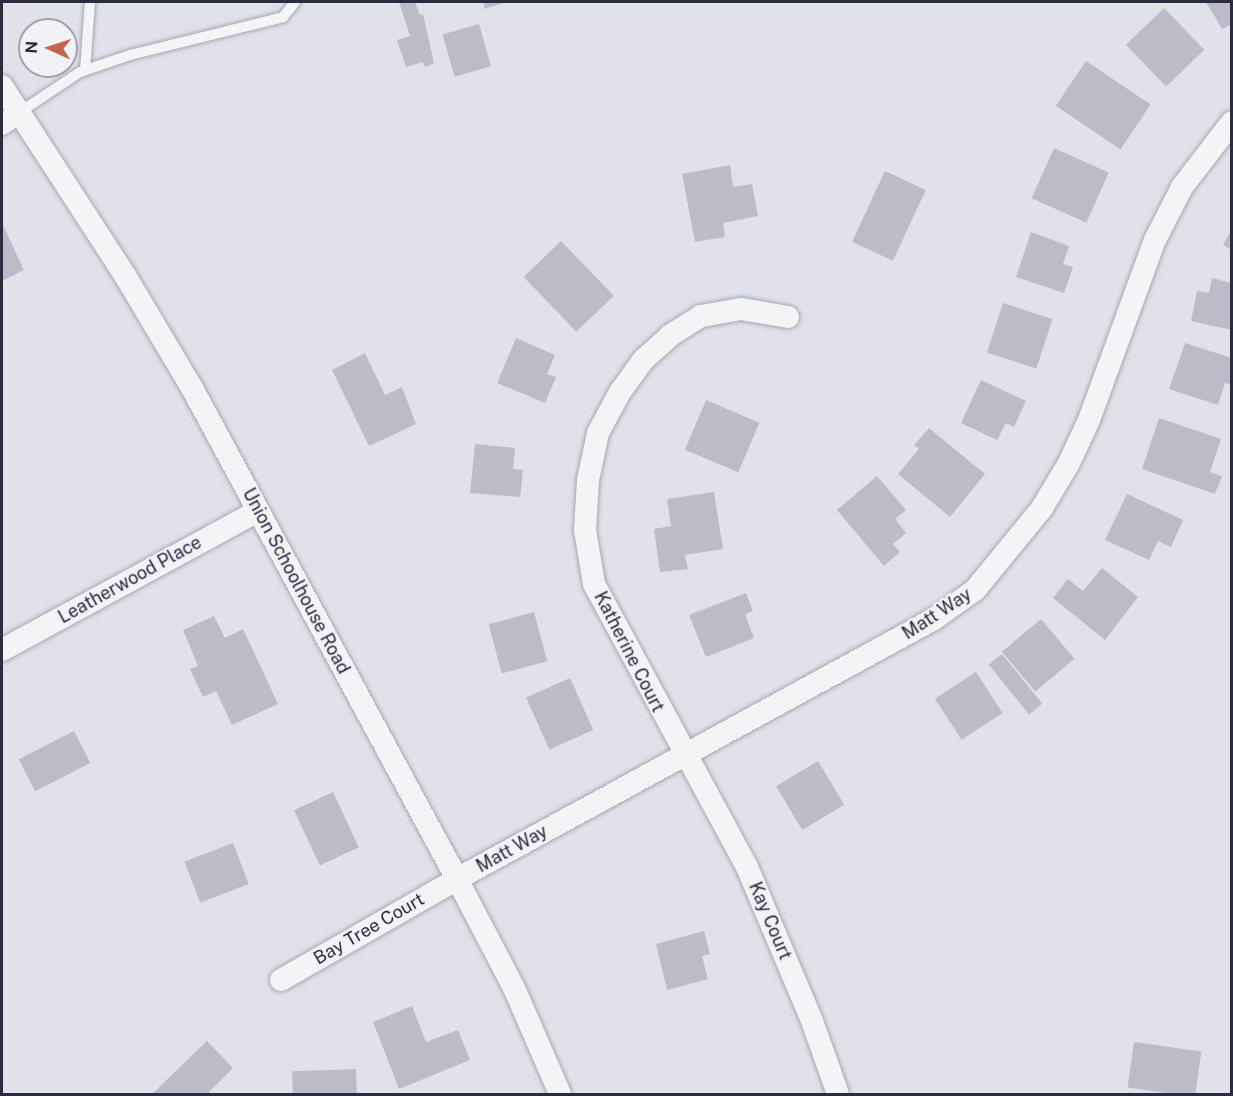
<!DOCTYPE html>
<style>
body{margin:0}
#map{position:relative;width:1233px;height:1096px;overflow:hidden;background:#e1e2e9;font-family:"Public Sans",sans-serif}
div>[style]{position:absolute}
.building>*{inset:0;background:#bcbcc8;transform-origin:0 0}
.roads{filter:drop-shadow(0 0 2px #a7a8b3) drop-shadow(0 0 2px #a7a8b3)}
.service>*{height:10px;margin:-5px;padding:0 5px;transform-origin:5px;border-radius:5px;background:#f4f4f7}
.minor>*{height:22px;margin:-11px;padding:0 11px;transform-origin:11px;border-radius:11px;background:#f4f4f7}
span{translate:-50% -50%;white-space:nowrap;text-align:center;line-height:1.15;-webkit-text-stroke:4.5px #f1f1f6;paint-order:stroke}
.street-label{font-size:18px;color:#2b2c3f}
.frame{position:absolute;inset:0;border:3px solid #2b2c3f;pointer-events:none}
.north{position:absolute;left:18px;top:18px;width:60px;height:60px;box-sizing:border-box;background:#f1f1f6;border:2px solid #a2a2ad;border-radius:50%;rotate:273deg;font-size:16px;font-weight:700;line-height:24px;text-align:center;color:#2b2c3f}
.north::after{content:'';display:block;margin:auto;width:21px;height:27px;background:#c36651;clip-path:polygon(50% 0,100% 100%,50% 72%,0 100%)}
</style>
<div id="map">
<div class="building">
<i style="clip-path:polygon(399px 2px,415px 2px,420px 15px,423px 14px,434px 63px,425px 67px,423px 62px,406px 67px,397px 40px,410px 36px)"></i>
<i style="clip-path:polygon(483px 2px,506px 2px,485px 9px)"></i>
<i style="clip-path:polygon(1206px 2px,1232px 2px,1232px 24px,1222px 29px)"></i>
<i style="left:1164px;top:8px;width:58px;height:53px;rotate:46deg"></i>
<i style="left:479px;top:24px;width:44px;height:38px;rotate:74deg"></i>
<i style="left:1086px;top:61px;width:78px;height:54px;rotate:34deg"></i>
<i style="left:1054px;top:148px;width:60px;height:55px;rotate:24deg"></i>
<i style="clip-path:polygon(730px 165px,733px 187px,752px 184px,758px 216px,723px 223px,725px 237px,695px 242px,682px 174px)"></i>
<i style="left:885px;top:171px;width:45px;height:78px;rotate:25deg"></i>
<i style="clip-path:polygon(2px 223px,24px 270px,2px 281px)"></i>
<i style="clip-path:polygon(1232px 228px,1232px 250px,1223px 245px)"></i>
<i style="clip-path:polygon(1031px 232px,1069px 246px,1063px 264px,1073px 267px,1064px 293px,1016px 277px)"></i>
<i style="left:561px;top:241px;width:76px;height:52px;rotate:46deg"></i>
<i style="clip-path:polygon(1212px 278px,1232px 283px,1232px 330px,1191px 321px,1197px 291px,1209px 293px)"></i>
<i style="left:1003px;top:303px;width:52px;height:52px;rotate:18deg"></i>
<i style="clip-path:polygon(516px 338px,555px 355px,547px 374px,556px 377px,545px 403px,497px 383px)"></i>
<i style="clip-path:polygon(1185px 343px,1232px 358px,1232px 385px,1225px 383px,1218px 405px,1169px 389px)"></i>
<i style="clip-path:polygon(365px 353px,385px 395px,402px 387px,416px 424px,369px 446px,332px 370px)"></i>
<i style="clip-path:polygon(981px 380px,1026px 401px,1014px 427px,1006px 423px,997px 440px,961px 423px)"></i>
<i style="left:706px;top:400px;width:58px;height:54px;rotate:23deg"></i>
<i style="clip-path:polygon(1159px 418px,1221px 439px,1210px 472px,1222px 476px,1215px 494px,1142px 469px)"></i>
<i style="clip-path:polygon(929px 428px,985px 474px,950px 517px,898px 474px,919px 449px,914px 445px)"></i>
<i style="clip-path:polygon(475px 444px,515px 448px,513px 469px,523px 470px,520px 497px,470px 493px)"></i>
<i style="clip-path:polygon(877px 476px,906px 510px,895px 519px,906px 533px,893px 544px,900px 552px,884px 566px,837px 510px)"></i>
<i style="clip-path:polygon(714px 492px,723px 549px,685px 555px,688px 569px,660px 572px,654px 529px,671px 526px,667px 499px)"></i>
<i style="clip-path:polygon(1127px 494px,1183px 520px,1171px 547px,1158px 541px,1149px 560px,1105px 540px)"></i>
<i style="clip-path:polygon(1102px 568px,1138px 597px,1105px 640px,1053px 598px,1068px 579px,1083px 591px)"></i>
<i style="clip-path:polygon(746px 593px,753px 611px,745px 614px,754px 638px,706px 657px,689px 615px)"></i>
<i style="left:534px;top:612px;width:51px;height:47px;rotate:75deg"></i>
<i style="clip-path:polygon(214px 616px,225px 638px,243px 629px,278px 704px,232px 725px,216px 691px,203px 697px,190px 669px,198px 666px,183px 630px)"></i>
<i style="left:1041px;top:619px;width:52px;height:51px;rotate:50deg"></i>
<i style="left:1002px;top:654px;width:64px;height:17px;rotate:51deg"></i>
<i style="left:976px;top:672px;width:49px;height:49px;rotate:57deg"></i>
<i style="left:570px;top:678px;width:57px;height:48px;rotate:66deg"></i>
<i style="left:74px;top:731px;width:36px;height:62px;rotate:63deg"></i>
<i style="left:818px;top:761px;width:51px;height:49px;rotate:59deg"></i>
<i style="left:333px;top:792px;width:61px;height:43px;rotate:65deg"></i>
<i style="left:233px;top:843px;width:44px;height:52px;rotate:69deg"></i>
<i style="clip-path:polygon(704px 931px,710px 954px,702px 956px,708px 979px,667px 990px,656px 944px)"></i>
<i style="clip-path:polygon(412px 1006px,426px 1042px,458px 1030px,470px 1060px,399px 1089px,373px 1022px)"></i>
<i style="clip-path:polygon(207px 1041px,233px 1068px,209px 1092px,211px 1094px,152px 1094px)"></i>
<i style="left:1134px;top:1042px;width:68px;height:46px;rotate:8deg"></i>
<i style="left:356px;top:1069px;width:25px;height:64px;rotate:88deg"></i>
</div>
<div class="roads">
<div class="service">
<i style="left:85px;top:70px;width:68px;rotate:-85.8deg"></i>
<i style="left:20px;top:112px;width:72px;rotate:-33.7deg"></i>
<i style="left:80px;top:72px;width:53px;rotate:-18.8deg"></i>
<i style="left:130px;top:55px;width:158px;rotate:-13.9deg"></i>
<i style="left:283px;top:17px;width:19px;rotate:-51deg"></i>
</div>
<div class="minor">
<i style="left:2px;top:86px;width:228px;rotate:57deg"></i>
<i style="left:126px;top:277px;width:129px;rotate:59.3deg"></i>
<i style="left:192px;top:388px;width:558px;rotate:61.64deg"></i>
<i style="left:457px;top:879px;width:123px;rotate:62.4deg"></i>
<i style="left:514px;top:988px;width:116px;rotate:66.5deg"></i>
<i style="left:2px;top:124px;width:22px;rotate:-34deg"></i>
<i style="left:788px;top:317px;width:48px;rotate:-170.3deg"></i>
<i style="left:741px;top:309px;width:41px;rotate:170.1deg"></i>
<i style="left:701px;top:316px;width:36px;rotate:148deg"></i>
<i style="left:671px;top:335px;width:36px;rotate:138deg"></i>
<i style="left:644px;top:359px;width:41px;rotate:126deg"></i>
<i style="left:620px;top:392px;width:47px;rotate:118.2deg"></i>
<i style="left:598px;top:433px;width:48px;rotate:102deg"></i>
<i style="left:588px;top:480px;width:50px;rotate:93.4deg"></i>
<i style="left:585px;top:530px;width:55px;rotate:80.5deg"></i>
<i style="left:594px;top:584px;width:322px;rotate:61.6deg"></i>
<i style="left:747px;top:867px;width:167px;rotate:67.1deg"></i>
<i style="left:812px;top:1021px;width:77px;rotate:70.4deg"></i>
<i style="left:2px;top:650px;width:291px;rotate:-28.5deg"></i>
<i style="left:281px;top:980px;width:203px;rotate:-29.8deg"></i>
<i style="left:457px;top:879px;width:543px;rotate:-28.59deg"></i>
<i style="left:934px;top:619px;width:50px;rotate:-35.3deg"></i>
<i style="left:975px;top:590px;width:106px;rotate:-50.7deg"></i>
<i style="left:1042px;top:508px;width:52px;rotate:-59deg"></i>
<i style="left:1069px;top:463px;width:47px;rotate:-65.1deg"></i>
<i style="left:1089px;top:420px;width:192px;rotate:-69.9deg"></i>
<i style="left:1155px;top:240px;width:59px;rotate:-63deg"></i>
<i style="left:1182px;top:187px;width:82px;rotate:-52.4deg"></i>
</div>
</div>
<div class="street-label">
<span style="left:130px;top:580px;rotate:-29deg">Leatherwood Place</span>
<span style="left:296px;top:581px;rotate:62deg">Union Schoolhouse Road</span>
<span style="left:937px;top:614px;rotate:-33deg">Matt Way</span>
<span style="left:629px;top:652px;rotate:63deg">Katherine Court</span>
<span style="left:512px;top:849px;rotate:-29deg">Matt Way</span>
<span style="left:770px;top:921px;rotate:67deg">Kay Court</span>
<span style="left:369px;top:929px;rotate:-30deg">Bay Tree Court</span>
</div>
<div class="frame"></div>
<div class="north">N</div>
</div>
